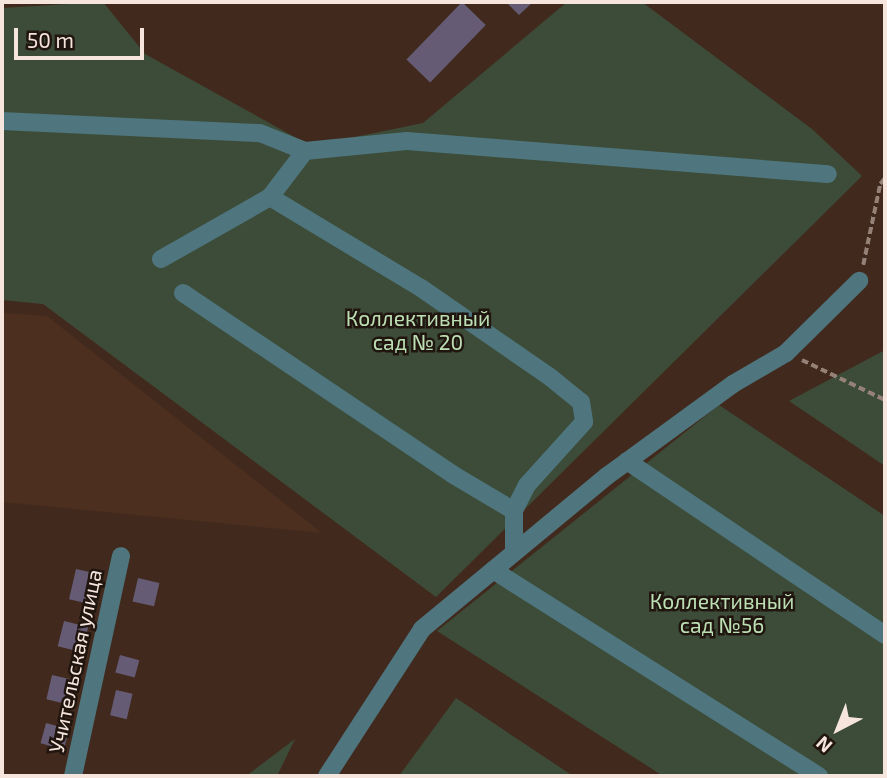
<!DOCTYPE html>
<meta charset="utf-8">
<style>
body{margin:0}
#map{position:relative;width:887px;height:778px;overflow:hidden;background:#412a1d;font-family:"Exo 2",sans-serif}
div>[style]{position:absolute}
.built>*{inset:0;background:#4c2f1e}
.green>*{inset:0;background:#3c4c38}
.building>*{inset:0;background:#655b74;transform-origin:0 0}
.path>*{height:3.5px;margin-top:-1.75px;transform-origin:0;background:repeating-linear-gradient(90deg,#958177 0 7px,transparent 0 10.5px)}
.minor>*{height:18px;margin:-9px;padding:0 9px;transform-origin:9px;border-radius:9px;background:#4f757e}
span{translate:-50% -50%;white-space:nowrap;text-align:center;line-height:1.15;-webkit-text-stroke:5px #20150f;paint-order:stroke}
.park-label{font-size:21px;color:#bce0b4}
.street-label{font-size:21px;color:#f5e5dd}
.frame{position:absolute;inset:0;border:4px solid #f5e5dd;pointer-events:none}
.north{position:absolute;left:803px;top:694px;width:70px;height:70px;-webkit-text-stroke:5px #20150f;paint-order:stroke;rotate:222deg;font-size:19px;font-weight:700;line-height:28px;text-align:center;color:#f5e5dd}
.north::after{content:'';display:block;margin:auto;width:24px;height:32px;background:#f5e5dd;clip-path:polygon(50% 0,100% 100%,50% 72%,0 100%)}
.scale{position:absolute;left:14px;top:28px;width:130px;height:32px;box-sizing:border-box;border:4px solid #f5e5dd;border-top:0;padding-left:9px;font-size:21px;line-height:24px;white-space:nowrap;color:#f5e5dd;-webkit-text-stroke:5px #20150f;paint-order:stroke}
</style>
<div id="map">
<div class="built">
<i style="clip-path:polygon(2px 313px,47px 316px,322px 533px,2px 502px)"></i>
</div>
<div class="green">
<i style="clip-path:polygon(103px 2px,145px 54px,311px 146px,423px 123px,567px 2px,642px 2px,812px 129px,862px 176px,436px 597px,43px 304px,2px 300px,2px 8px)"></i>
<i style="clip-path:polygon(885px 350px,885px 466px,789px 401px)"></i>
<i style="clip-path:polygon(719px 405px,885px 516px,885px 776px,663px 776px,437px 631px)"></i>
<i style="clip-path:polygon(456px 698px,573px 776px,399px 776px)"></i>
<i style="clip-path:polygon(295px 739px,277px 776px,246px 776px)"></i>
</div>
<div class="building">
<i style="left:462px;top:2px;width:33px;height:80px;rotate:44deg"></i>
<i style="clip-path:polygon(506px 2px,533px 2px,519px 15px)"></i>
<i style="left:76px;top:569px;width:27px;height:31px;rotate:13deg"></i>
<i style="left:138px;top:578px;width:22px;height:24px;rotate:13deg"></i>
<i style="left:64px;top:621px;width:25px;height:26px;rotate:14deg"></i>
<i style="left:120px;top:655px;width:20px;height:18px;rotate:15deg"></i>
<i style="left:52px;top:675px;width:27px;height:25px;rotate:13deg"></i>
<i style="left:116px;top:690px;width:17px;height:26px;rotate:13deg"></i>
<i style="left:46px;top:723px;width:24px;height:21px;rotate:15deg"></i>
</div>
<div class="path">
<i style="left:863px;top:265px;width:83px;rotate:-78.1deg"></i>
<i style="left:880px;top:184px;width:8px;rotate:-50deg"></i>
<i style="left:802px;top:360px;width:92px;rotate:25.7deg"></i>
</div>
<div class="minor">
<i style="left:2px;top:121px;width:258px;rotate:2.7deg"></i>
<i style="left:260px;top:133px;width:48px;rotate:21.8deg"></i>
<i style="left:270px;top:197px;width:176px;rotate:31.1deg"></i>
<i style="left:421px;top:288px;width:157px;rotate:34.6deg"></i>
<i style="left:550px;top:377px;width:40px;rotate:39deg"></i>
<i style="left:581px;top:402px;width:20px;rotate:81deg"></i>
<i style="left:584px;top:422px;width:85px;rotate:132.1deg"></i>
<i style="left:527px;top:485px;width:29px;rotate:117deg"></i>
<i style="left:514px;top:511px;width:41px;rotate:90deg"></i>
<i style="left:161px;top:259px;width:125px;rotate:-29.6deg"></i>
<i style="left:270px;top:197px;width:58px;rotate:-52.7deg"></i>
<i style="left:305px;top:151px;width:102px;rotate:-5.6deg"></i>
<i style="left:407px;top:141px;width:422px;rotate:4.5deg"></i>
<i style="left:183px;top:293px;width:324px;rotate:33.9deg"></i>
<i style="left:452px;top:474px;width:72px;rotate:30.8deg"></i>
<i style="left:627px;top:461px;width:311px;rotate:34deg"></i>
<i style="left:493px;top:570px;width:386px;rotate:32.3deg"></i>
<i style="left:73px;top:776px;width:225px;rotate:-77.7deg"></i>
<i style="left:327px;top:776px;width:175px;rotate:-57.1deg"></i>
<i style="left:422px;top:629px;width:240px;rotate:-39.6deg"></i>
<i style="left:607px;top:476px;width:156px;rotate:-36.1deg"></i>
<i style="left:733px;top:384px;width:61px;rotate:-30.3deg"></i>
<i style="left:786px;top:353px;width:103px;rotate:-44.6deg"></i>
</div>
<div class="park-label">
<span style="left:418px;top:330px">Коллективный<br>сад № 20</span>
<span style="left:722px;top:613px">Коллективный<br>сад №56</span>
</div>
<div class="street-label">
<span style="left:75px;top:661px;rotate:-78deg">Учительская улица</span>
</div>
<div class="frame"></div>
<div class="north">N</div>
<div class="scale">50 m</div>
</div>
